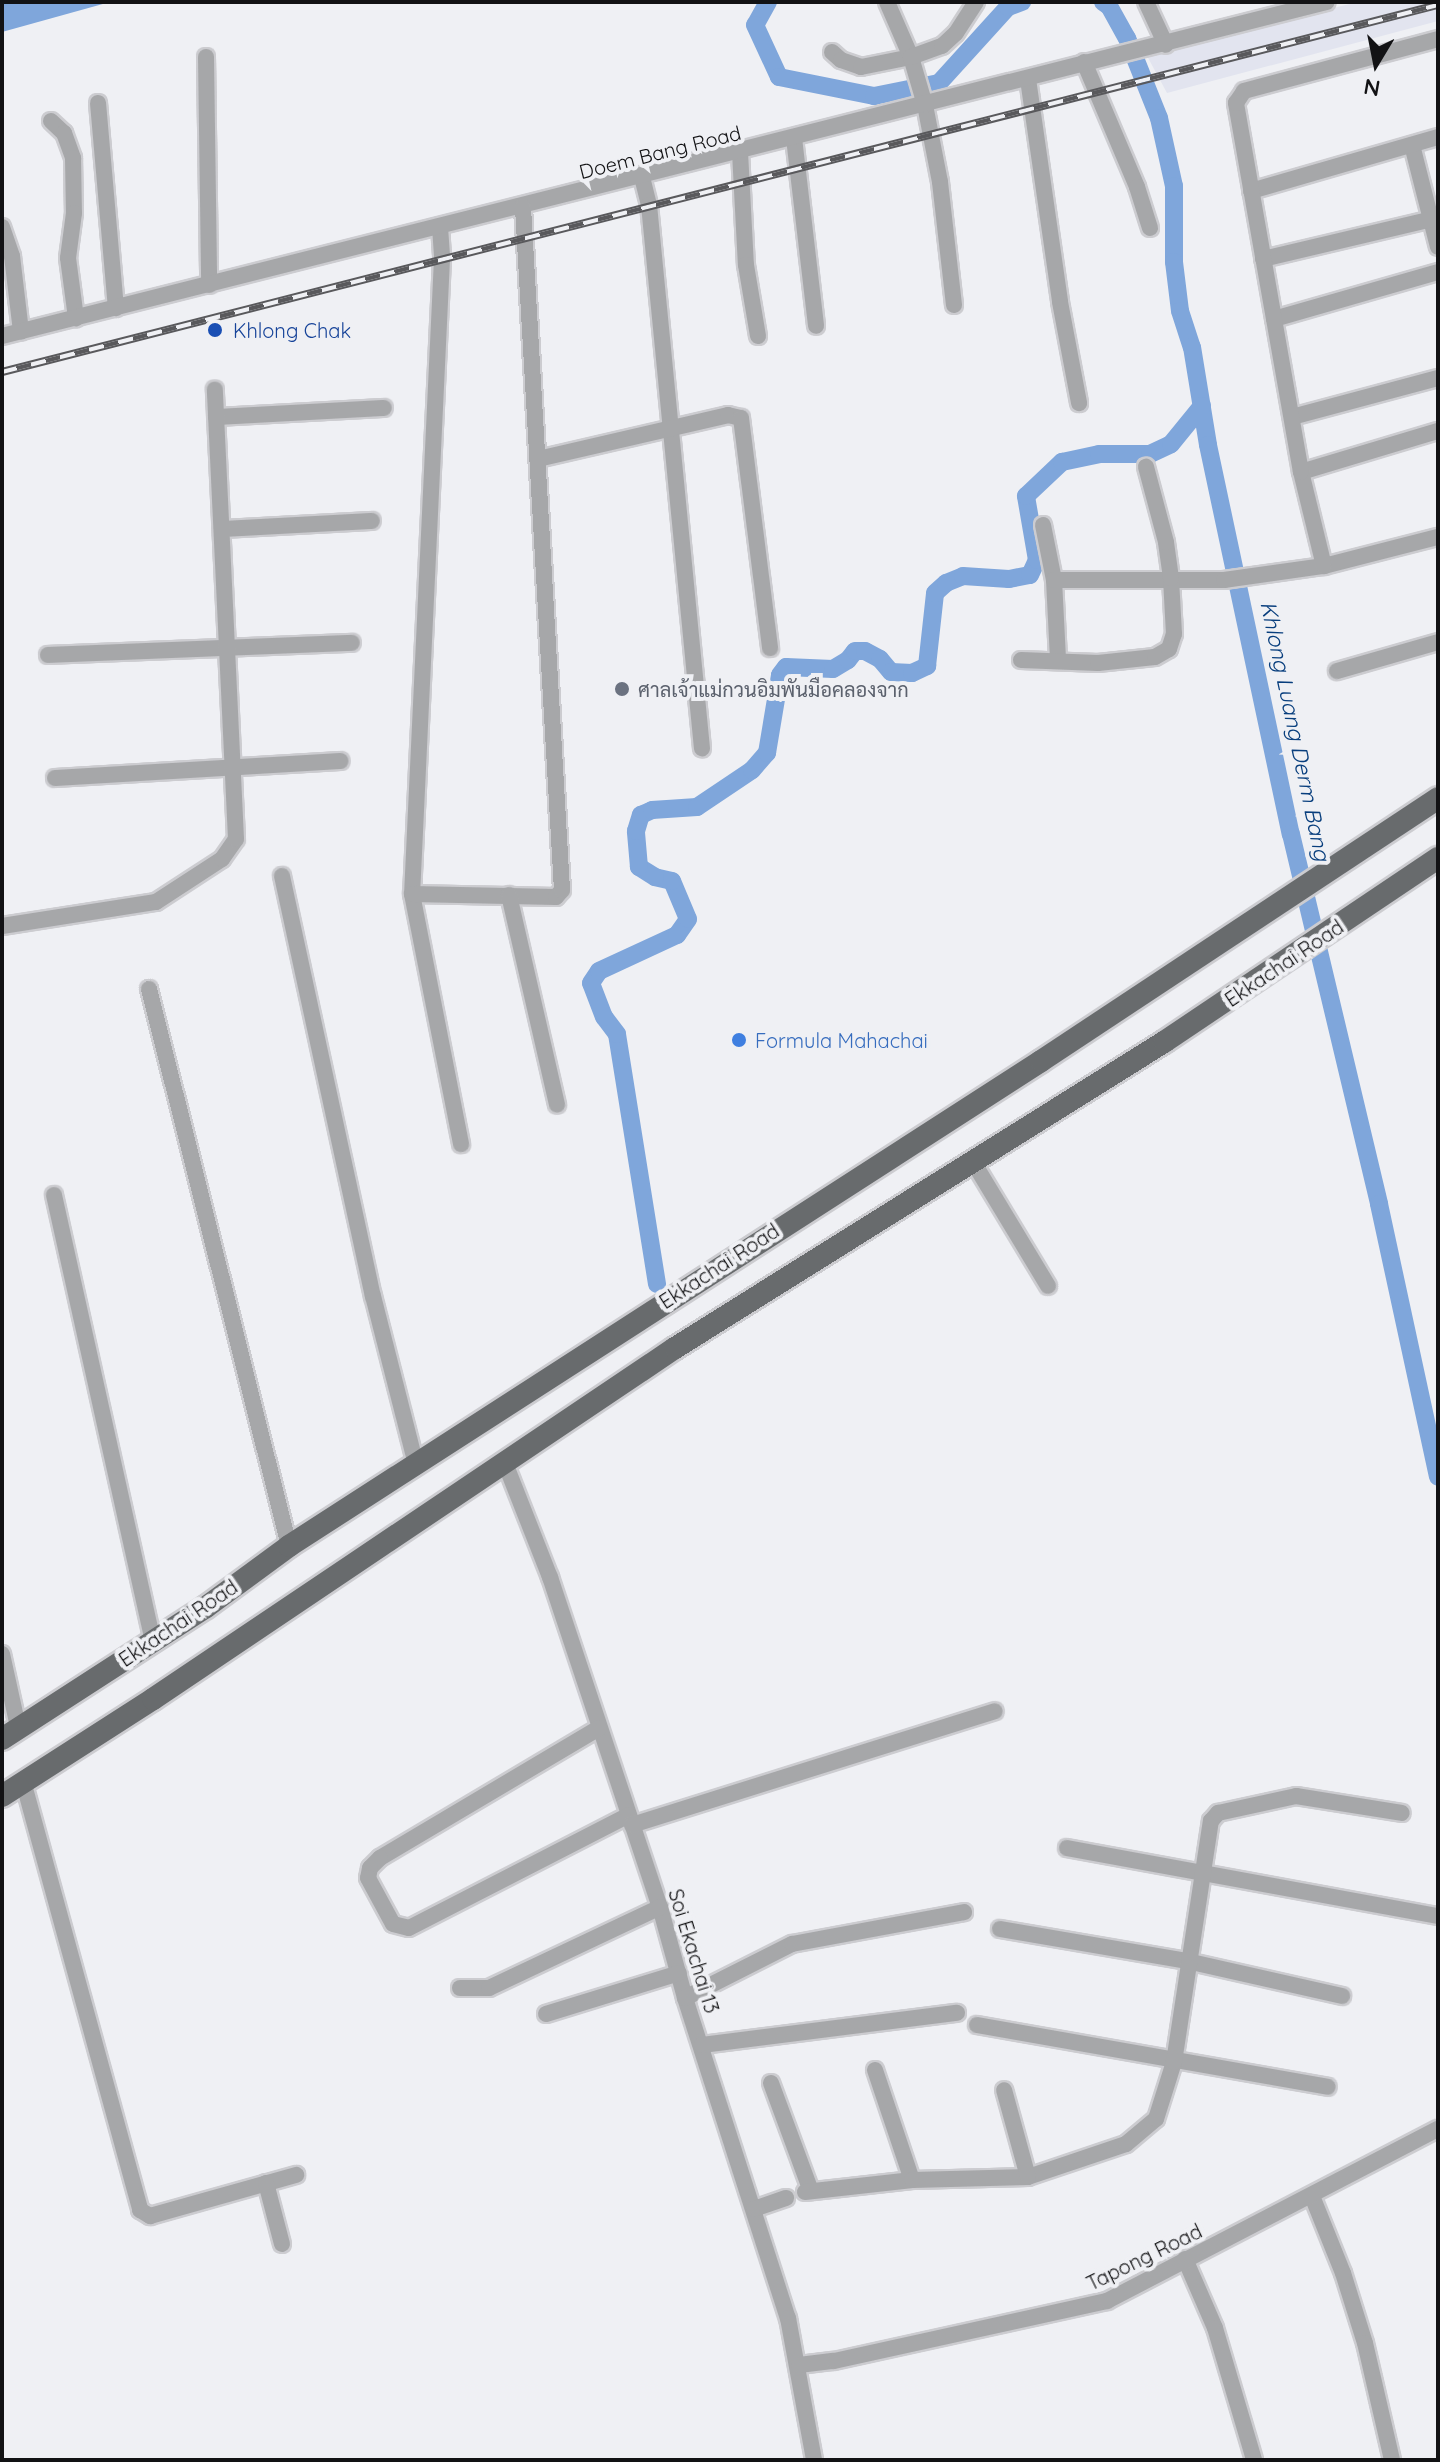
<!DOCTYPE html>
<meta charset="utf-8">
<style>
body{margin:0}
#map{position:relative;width:1440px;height:2462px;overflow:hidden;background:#eff0f4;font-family:Quicksand,Sarabun,sans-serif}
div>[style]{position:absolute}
.built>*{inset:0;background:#e2e4ef}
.water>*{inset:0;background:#7fa6db}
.canal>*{height:18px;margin:-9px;padding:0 9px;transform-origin:9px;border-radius:9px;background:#7fa6db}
.roads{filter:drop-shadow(2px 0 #ccccd0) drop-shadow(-2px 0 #ccccd0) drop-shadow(0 2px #ccccd0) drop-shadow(0 -2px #ccccd0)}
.minor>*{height:16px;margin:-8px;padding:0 8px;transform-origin:8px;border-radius:8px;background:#a6a7a9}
.major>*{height:22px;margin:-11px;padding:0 11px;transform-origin:11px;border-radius:11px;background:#686b6d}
.rail>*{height:8px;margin-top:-4px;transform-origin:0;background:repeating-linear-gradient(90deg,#eff0f4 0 15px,#59595c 0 30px);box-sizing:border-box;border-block:2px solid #59595c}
.dots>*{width:22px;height:22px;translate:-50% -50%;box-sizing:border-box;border:4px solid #eff0f4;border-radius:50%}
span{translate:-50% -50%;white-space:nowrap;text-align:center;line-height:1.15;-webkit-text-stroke:8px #eff0f4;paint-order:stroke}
.street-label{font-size:20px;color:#121214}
.transit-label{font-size:20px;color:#164399}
.left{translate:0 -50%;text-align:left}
.worship-label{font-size:20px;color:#5b616d}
.shop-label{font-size:20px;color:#366cbe}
.water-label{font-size:22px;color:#083e7d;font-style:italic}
.frame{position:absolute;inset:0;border:4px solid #121214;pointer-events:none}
.north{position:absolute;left:1336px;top:24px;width:80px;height:80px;-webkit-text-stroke:6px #eff0f4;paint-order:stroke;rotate:190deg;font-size:22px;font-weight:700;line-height:32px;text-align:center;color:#121214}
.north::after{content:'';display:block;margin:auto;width:28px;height:36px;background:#121214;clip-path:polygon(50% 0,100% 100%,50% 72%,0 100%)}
</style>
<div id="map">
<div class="built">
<div style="clip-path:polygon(1358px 2px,1438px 2px,1438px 21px,1167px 93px,1146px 54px)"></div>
</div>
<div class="water">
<div style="clip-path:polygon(2px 2px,110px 2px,2px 32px)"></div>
</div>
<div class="canal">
<div style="left:768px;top:2px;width:26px;rotate:119deg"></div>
<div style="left:755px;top:25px;width:57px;rotate:65.2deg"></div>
<div style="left:779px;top:77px;width:97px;rotate:11.3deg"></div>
<div style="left:874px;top:96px;width:66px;rotate:-11.3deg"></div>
<div style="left:939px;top:83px;width:103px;rotate:-47.8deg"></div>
<div style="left:1008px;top:7px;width:15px;rotate:-20deg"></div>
<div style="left:1103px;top:2px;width:7px;rotate:34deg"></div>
<div style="left:1109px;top:6px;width:37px;rotate:61deg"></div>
<div style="left:1127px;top:38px;width:86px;rotate:68.2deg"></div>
<div style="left:1159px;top:118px;width:70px;rotate:77.6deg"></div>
<div style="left:1174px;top:186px;width:76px;rotate:90deg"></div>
<div style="left:1174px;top:262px;width:49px;rotate:83deg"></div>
<div style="left:1180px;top:311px;width:38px;rotate:72deg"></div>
<div style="left:1192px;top:347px;width:99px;rotate:80.7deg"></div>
<div style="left:1208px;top:445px;width:398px;rotate:78deg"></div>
<div style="left:1291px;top:834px;width:380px;rotate:76.6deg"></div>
<div style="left:1379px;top:1204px;width:279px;rotate:77.8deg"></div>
<div style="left:657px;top:1284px;width:253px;rotate:-99.1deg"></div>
<div style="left:617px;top:1034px;width:21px;rotate:-127deg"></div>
<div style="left:604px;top:1017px;width:36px;rotate:-111deg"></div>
<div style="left:591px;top:983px;width:14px;rotate:-56deg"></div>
<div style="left:599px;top:971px;width:86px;rotate:-24.8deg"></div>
<div style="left:677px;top:935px;width:19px;rotate:-55deg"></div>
<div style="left:688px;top:919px;width:41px;rotate:-112.8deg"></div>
<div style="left:672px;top:881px;width:17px;rotate:-167deg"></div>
<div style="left:655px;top:877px;width:19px;rotate:-148deg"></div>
<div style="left:639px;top:867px;width:36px;rotate:-95deg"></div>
<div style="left:636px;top:831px;width:17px;rotate:-73deg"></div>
<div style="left:641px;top:815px;width:12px;rotate:-24deg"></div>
<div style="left:652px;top:810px;width:45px;rotate:-3.8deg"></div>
<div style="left:697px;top:807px;width:66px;rotate:-33.9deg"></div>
<div style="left:752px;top:770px;width:23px;rotate:-49deg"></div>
<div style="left:767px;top:753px;width:79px;rotate:-80.5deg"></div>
<div style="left:780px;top:675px;width:10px;rotate:-53deg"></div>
<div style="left:786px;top:667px;width:47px;rotate:2.4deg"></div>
<div style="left:833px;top:669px;width:17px;rotate:-31deg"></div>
<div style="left:848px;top:660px;width:11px;rotate:-52deg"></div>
<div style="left:855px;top:651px;width:10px"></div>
<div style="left:865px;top:651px;width:17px;rotate:28deg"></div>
<div style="left:880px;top:659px;width:17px;rotate:50deg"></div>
<div style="left:891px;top:672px;width:21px;rotate:3deg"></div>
<div style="left:912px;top:673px;width:17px;rotate:-25deg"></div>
<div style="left:927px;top:666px;width:73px;rotate:-83.7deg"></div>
<div style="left:935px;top:593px;width:15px;rotate:-42deg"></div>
<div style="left:946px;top:583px;width:18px;rotate:-22deg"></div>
<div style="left:963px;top:576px;width:46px;rotate:3.7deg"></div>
<div style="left:1009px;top:579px;width:21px;rotate:-11deg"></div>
<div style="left:1030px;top:575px;width:17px;rotate:-65deg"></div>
<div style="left:1037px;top:560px;width:65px;rotate:-99.8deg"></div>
<div style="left:1026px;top:496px;width:50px;rotate:-43.4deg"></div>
<div style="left:1062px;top:462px;width:38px;rotate:-12deg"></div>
<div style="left:1099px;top:454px;width:51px"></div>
<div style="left:1150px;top:454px;width:23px;rotate:-25deg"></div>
<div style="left:1171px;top:444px;width:49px;rotate:-50.8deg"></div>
</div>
<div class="roads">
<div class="minor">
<div style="left:1146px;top:2px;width:47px;rotate:65.1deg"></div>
<div style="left:832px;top:52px;width:12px;rotate:42deg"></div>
<div style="left:841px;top:60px;width:21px;rotate:19deg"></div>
<div style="left:861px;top:67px;width:51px;rotate:-11.3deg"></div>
<div style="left:911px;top:57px;width:60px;rotate:-113.6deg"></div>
<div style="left:206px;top:57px;width:228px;rotate:89.2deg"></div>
<div style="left:1084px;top:62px;width:136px;rotate:67deg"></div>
<div style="left:1137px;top:187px;width:43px;rotate:72.4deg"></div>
<div style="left:1028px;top:79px;width:225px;rotate:81.8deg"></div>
<div style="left:1060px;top:302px;width:103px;rotate:79.3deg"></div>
<div style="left:98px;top:103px;width:206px;rotate:85deg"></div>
<div style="left:51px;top:121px;width:18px;rotate:43deg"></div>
<div style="left:64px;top:133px;width:27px;rotate:70deg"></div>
<div style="left:73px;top:158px;width:55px;rotate:89deg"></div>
<div style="left:74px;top:213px;width:45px;rotate:97.6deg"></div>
<div style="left:68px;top:258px;width:61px;rotate:82.4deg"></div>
<div style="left:794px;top:138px;width:189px;rotate:83.3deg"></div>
<div style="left:1412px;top:145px;width:105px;rotate:75.7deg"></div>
<div style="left:740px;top:152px;width:113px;rotate:87deg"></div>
<div style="left:746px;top:265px;width:72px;rotate:80.4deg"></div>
<div style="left:642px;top:177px;width:29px;rotate:76deg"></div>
<div style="left:649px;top:205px;width:546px;rotate:84.43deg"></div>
<div style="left:1251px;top:191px;width:195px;rotate:-16.1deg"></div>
<div style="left:2px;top:227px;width:31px;rotate:71deg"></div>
<div style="left:12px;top:256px;width:76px;rotate:83.2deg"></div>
<div style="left:440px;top:227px;width:32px;rotate:86deg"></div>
<div style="left:442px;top:259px;width:636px;rotate:92.7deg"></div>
<div style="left:412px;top:894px;width:255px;rotate:78.9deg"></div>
<div style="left:1263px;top:259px;width:174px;rotate:-13.3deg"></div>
<div style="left:954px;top:305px;width:124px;rotate:-96.5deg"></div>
<div style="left:940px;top:182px;width:78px;rotate:-101deg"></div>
<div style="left:925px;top:105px;width:50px;rotate:-106.3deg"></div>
<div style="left:911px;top:57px;width:33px;rotate:-20deg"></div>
<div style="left:942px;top:46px;width:19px;rotate:-43deg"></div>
<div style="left:956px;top:33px;width:37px;rotate:-57deg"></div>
<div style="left:1274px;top:319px;width:171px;rotate:-16deg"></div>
<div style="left:2px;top:336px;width:1366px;rotate:-14.15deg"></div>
<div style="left:216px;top:417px;width:168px;rotate:-3.1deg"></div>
<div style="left:1292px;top:417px;width:151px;rotate:-15deg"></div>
<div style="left:538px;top:459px;width:195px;rotate:-13deg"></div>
<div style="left:728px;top:415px;width:13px;rotate:13deg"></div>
<div style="left:741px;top:418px;width:232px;rotate:82.8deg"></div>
<div style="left:1301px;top:472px;width:143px;rotate:-16.7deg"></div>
<div style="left:1043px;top:525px;width:56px;rotate:78.7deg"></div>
<div style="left:1054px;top:580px;width:80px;rotate:87.1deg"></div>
<div style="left:222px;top:529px;width:150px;rotate:-3.1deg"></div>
<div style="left:1324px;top:566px;width:118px;rotate:-14.3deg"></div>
<div style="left:1054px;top:580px;width:170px"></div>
<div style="left:1224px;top:580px;width:101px;rotate:-8deg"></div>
<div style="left:1324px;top:566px;width:97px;rotate:-103.7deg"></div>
<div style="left:1301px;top:472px;width:375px;rotate:-100deg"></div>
<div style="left:1236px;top:103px;width:14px;rotate:-56deg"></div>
<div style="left:1244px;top:91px;width:201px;rotate:-15deg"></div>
<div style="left:48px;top:655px;width:304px;rotate:-2.3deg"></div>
<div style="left:1021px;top:660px;width:77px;rotate:2.2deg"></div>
<div style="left:1098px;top:663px;width:57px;rotate:-6deg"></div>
<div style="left:1155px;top:657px;width:16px;rotate:-30deg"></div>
<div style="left:1169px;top:649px;width:16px;rotate:-72deg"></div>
<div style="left:1174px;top:634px;width:56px;rotate:-93.1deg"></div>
<div style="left:1171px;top:578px;width:36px;rotate:-98deg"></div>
<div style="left:1166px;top:542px;width:78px;rotate:-104.9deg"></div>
<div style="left:1337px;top:671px;width:105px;rotate:-16deg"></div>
<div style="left:55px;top:778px;width:286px;rotate:-3.4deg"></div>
<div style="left:282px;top:876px;width:430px;rotate:77.8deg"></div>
<div style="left:373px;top:1296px;width:174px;rotate:75.7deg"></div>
<div style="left:412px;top:894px;width:144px;rotate:1.2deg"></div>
<div style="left:556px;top:897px;width:9px;rotate:-49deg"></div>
<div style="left:562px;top:890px;width:684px;rotate:-93.27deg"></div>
<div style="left:509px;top:895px;width:215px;rotate:77.1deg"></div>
<div style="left:2px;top:926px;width:156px;rotate:-8.9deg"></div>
<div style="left:156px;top:902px;width:79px;rotate:-33.1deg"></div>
<div style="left:222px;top:859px;width:24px;rotate:-55deg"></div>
<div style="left:236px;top:839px;width:450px;rotate:-92.7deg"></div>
<div style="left:149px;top:989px;width:574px;rotate:75.89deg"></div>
<div style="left:972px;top:1160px;width:147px;rotate:58.9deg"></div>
<div style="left:54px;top:1195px;width:457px;rotate:77.5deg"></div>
<div style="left:505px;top:1463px;width:123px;rotate:68.5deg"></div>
<div style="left:550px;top:1577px;width:348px;rotate:71.6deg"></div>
<div style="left:660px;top:1907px;width:94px;rotate:74.6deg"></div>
<div style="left:685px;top:1998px;width:336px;rotate:72.2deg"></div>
<div style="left:788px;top:2318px;width:144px;rotate:79.6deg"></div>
<div style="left:2px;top:1654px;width:75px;rotate:77.6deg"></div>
<div style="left:599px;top:1728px;width:255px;rotate:149.3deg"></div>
<div style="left:380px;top:1858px;width:14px;rotate:135deg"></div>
<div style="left:370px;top:1868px;width:10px;rotate:101deg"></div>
<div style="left:368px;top:1878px;width:52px;rotate:61.5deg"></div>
<div style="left:393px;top:1924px;width:16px;rotate:14deg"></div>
<div style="left:409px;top:1928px;width:247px;rotate:-27.2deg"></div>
<div style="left:23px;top:1781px;width:445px;rotate:74.7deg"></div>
<div style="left:140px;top:2210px;width:12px;rotate:31deg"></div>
<div style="left:150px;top:2216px;width:152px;rotate:-15.7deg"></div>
<div style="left:632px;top:1825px;width:380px;rotate:-17.4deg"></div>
<div style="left:1067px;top:1848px;width:377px;rotate:10.4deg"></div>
<div style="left:1000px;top:1929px;width:190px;rotate:9.7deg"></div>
<div style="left:1187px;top:1961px;width:159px;rotate:12.7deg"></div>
<div style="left:460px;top:1988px;width:29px"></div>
<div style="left:489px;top:1988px;width:189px;rotate:-25.3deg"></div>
<div style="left:685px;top:1998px;width:120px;rotate:-26.8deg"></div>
<div style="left:792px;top:1944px;width:175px;rotate:-10.5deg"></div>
<div style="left:546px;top:2014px;width:139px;rotate:-17.1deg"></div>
<div style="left:977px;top:2025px;width:356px;rotate:10deg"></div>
<div style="left:702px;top:2045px;width:257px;rotate:-7.2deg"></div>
<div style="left:875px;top:2070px;width:116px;rotate:71.4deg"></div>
<div style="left:771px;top:2083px;width:115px;rotate:69.7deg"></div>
<div style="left:1028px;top:2177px;width:103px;rotate:-18.6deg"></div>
<div style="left:1126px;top:2144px;width:39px;rotate:-40deg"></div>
<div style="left:1156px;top:2119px;width:60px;rotate:-72.5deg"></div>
<div style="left:1174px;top:2062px;width:244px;rotate:-81.3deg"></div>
<div style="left:1211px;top:1821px;width:11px;rotate:-49deg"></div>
<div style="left:1218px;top:1813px;width:80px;rotate:-12.3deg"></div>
<div style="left:1296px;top:1796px;width:107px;rotate:9.1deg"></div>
<div style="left:266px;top:2183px;width:63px;rotate:75.3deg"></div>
<div style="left:805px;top:2192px;width:108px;rotate:-6.4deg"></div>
<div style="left:912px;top:2180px;width:116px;rotate:-1.5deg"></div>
<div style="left:1028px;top:2177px;width:90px;rotate:-105.4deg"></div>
<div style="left:1312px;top:2196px;width:83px;rotate:68.1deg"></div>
<div style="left:1343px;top:2273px;width:73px;rotate:72.6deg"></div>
<div style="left:1365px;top:2343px;width:120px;rotate:77deg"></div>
<div style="left:754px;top:2209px;width:34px;rotate:-19deg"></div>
<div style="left:1185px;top:2259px;width:75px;rotate:66.5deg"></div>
<div style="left:1215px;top:2328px;width:138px;rotate:73.5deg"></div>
<div style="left:799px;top:2365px;width:35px;rotate:-7deg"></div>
<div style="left:834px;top:2361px;width:280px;rotate:-12.4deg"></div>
<div style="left:1107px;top:2301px;width:373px;rotate:-27.5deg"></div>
</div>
<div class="major">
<div style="left:2px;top:1739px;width:243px;rotate:-32.9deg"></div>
<div style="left:206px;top:1607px;width:103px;rotate:-36.3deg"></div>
<div style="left:289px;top:1546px;width:895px;rotate:-32.82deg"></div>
<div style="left:1041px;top:1061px;width:476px;rotate:-33.5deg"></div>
<div style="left:2px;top:1796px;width:179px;rotate:-32.7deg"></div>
<div style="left:153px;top:1699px;width:629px;rotate:-33.92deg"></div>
<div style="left:675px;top:1348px;width:577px;rotate:-32.04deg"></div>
<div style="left:1164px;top:1042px;width:330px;rotate:-33.9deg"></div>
</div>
</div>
<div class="rail">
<div style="left:2px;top:372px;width:1482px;rotate:-14.34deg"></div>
</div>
<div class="dots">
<div style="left:215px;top:330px;background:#1a4fb4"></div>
<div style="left:622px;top:689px;background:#6b7280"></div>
<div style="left:739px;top:1040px;background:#3f7fe0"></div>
</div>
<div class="street-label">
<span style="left:660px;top:152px;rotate:-14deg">Doem Bang Road</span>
<span style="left:1284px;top:963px;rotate:-34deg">Ekkachai Road</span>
<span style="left:719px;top:1266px;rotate:-33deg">Ekkachai Road</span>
<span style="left:178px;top:1623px;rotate:-34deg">Ekkachai Road</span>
<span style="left:694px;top:1951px;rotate:73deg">Soi Ekachai 13</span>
<span style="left:1144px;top:2257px;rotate:-26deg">Tapong Road</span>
</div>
<div class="transit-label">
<span class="left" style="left:233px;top:330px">Khlong Chak</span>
</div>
<div class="worship-label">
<span class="left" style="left:638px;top:689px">ศาลเจ้าแม่กวนอิมพันมือคลองจาก</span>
</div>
<div class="shop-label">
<span class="left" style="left:755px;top:1040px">Formula Mahachai</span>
</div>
<div class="water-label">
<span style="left:1295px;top:731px;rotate:78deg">Khlong Luang Derm Bang</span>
</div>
<div class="frame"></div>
<div class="north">N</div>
</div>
